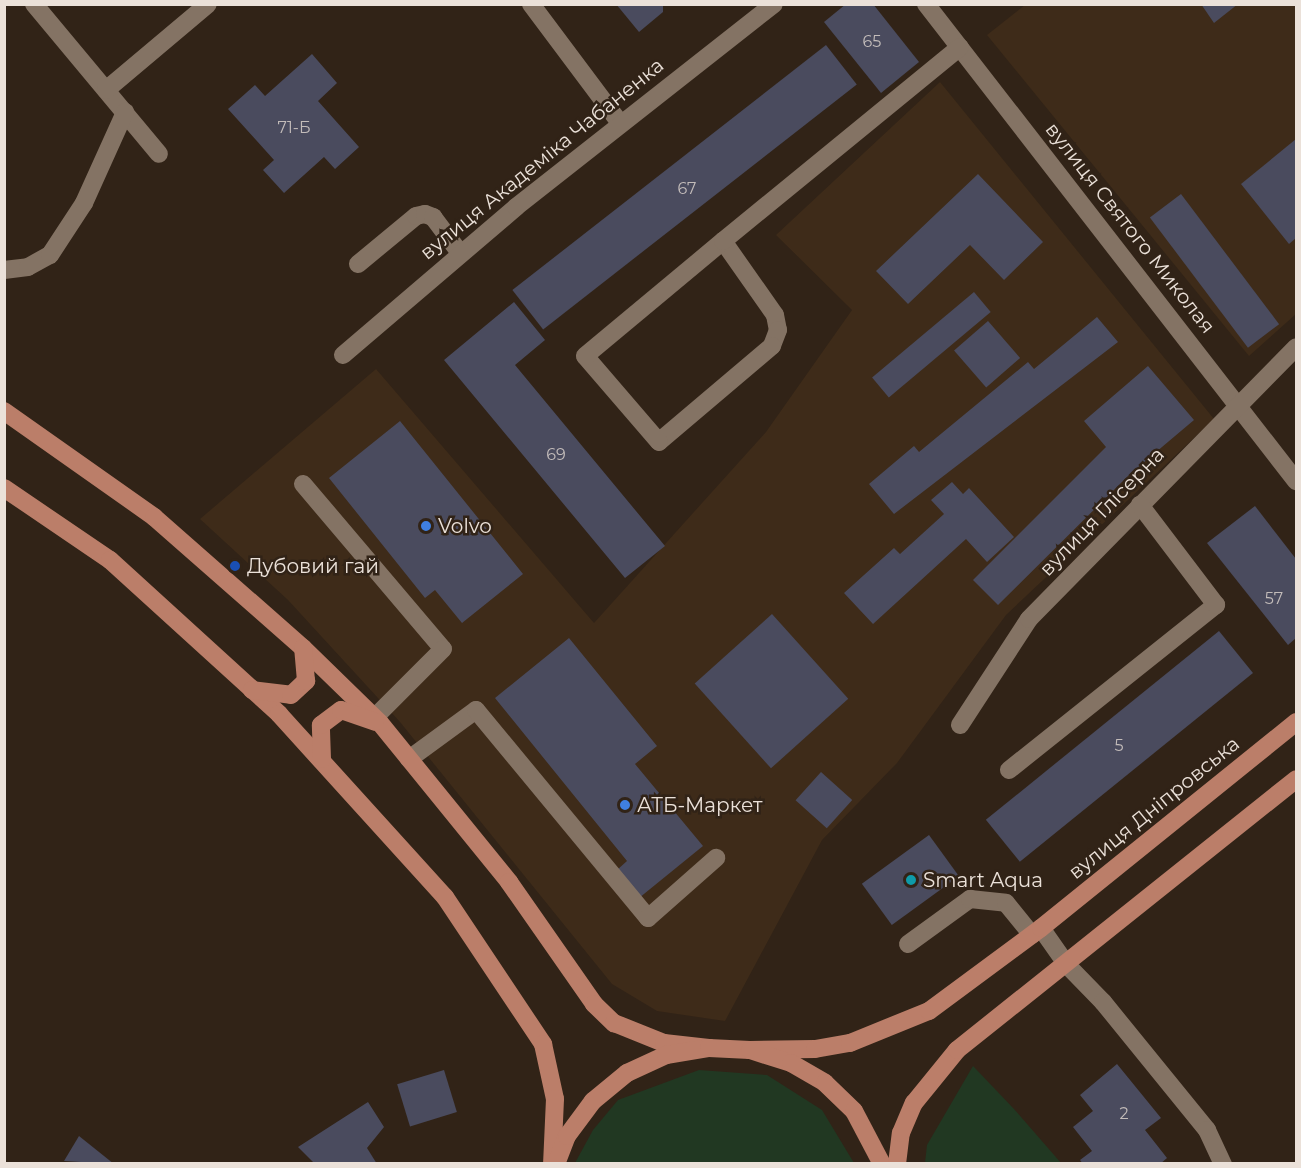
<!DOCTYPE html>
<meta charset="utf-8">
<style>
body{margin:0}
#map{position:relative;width:1301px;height:1168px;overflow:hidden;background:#312317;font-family:Montserrat,sans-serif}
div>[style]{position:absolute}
.built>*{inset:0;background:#3e2b19}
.green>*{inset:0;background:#213822}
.building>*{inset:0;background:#4a4b5e;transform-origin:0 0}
.minor>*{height:18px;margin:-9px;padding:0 9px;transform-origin:9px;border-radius:9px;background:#847364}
.major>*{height:18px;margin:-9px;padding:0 9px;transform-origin:9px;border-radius:9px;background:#bb7e69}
.dots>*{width:16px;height:16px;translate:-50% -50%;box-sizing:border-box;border:3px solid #312317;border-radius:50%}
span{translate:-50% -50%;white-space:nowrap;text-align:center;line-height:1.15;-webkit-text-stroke:5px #312317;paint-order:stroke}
.number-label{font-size:16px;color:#c3bcba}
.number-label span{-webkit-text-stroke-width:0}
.street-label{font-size:20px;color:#ebe1d9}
.poi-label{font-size:20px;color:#ebe1d9}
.left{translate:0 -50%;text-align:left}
.frame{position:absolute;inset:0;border:6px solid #ebe1d9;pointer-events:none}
</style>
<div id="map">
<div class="built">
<div style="clip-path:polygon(1025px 5px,1296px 5px,1296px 314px,1249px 356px,987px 35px)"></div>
<div style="clip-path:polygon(940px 82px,1214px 419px,1006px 615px,897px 763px,822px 840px,725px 1021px,657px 1011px,612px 984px,400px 722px,288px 600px,200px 519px,376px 369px,594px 623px,766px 432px,852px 310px,776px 235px)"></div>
</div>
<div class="green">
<div style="clip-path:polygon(973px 1066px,1014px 1109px,1061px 1163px,925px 1163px,927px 1145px)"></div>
<div style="clip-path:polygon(699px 1070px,767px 1075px,822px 1110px,854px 1163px,575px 1163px,593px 1130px,618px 1100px)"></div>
</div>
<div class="building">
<div style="clip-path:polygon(616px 4px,663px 4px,663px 12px,639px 32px)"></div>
<div style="clip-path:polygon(846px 4px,873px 4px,919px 62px,881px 93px,824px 22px)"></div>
<div style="clip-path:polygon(1201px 4px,1238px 4px,1214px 23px)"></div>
<div style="left:826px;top:45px;width:50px;height:398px;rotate:52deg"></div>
<div style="clip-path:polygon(312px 54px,337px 83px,318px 101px,359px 147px,335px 169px,324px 157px,284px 193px,263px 170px,274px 160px,228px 109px,255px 85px,265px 96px)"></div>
<div style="clip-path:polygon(1296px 139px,1296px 238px,1289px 244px,1241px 184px)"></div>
<div style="clip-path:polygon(978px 174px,1043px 242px,1004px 280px,970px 245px,908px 304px,876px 271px)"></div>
<div style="left:1181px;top:194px;width:163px;height:39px;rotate:53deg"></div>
<div style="left:974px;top:292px;width:26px;height:133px;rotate:50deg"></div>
<div style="clip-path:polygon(514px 302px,545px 340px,515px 365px,665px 546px,625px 578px,444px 360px)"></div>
<div style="clip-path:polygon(1097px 317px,1118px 342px,894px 514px,869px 484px,914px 446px,919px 452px,1028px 362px,1034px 369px)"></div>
<div style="left:988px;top:321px;width:49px;height:45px;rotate:49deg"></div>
<div style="clip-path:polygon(1148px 366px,1194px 420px,1130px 474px,998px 605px,973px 580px,1106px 447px,1084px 421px)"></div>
<div style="clip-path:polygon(400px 421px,523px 574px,462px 623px,435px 590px,425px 598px,329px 478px)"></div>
<div style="clip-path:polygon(952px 482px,963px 494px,969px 488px,1014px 537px,987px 562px,966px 539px,873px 624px,844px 593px,894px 548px,900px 554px,944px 514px,931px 500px)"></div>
<div style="clip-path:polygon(1255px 506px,1296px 559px,1296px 638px,1288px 645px,1207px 543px)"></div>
<div style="left:772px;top:614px;width:114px;height:104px;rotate:48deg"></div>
<div style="left:1219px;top:631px;width:54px;height:300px;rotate:51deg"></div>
<div style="clip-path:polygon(569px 638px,657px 746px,635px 764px,703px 846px,639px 898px,617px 870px,627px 861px,495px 698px)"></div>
<div style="left:821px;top:772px;width:42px;height:38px;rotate:42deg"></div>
<div style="left:929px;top:835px;width:51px;height:83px;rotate:54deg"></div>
<div style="clip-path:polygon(1117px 1064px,1161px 1118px,1145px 1130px,1167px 1158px,1160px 1164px,1083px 1164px,1080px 1160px,1092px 1151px,1073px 1127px,1093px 1111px,1080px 1095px)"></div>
<div style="left:444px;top:1070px;width:44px;height:49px;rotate:73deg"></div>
<div style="clip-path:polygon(368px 1102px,384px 1127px,367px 1148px,377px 1164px,315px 1164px,298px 1147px)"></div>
<div style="clip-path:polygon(79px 1136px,114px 1164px,64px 1161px)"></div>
</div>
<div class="minor">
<div style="left:34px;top:4px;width:195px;rotate:50.2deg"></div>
<div style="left:531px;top:4px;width:149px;rotate:53.2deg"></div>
<div style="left:926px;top:4px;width:604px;rotate:52.2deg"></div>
<div style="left:106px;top:90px;width:133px;rotate:-40.1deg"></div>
<div style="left:723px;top:241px;width:90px;rotate:54.9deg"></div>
<div style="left:775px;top:315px;width:15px;rotate:79deg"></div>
<div style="left:778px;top:330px;width:17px;rotate:111deg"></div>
<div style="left:772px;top:346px;width:148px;rotate:139.7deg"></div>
<div style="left:659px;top:442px;width:113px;rotate:-130.7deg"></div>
<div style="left:585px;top:356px;width:180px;rotate:-39.8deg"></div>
<div style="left:723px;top:241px;width:306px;rotate:-39.3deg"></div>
<div style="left:358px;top:264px;width:75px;rotate:-39.6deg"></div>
<div style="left:416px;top:216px;width:9px;rotate:-13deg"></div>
<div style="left:425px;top:214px;width:9px;rotate:21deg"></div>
<div style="left:433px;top:217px;width:45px;rotate:53.1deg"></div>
<div style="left:4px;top:270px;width:24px;rotate:-7deg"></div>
<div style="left:28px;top:267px;width:25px;rotate:-29deg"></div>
<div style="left:50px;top:255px;width:62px;rotate:-56.8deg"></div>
<div style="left:84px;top:203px;width:100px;rotate:-65.7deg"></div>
<div style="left:343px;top:355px;width:228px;rotate:-40.5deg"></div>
<div style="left:516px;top:207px;width:328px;rotate:-38.2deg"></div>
<div style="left:303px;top:484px;width:216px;rotate:49.7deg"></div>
<div style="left:443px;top:649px;width:98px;rotate:135deg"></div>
<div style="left:960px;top:725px;width:126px;rotate:-56.9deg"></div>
<div style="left:1029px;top:619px;width:381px;rotate:-45.5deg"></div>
<div style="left:409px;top:759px;width:83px;rotate:-36.2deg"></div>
<div style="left:476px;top:710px;width:270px;rotate:50.4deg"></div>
<div style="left:648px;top:918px;width:91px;rotate:-41.4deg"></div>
<div style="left:1009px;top:770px;width:265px;rotate:-38.6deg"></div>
<div style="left:1216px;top:605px;width:126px;rotate:-127.2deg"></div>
<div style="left:1041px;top:928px;width:45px;rotate:54.9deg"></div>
<div style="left:1067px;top:965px;width:52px;rotate:45.8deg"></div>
<div style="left:1103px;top:1002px;width:165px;rotate:50.9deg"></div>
<div style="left:1207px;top:1130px;width:38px;rotate:65deg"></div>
<div style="left:908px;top:944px;width:77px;rotate:-36deg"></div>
<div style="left:970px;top:899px;width:36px;rotate:6deg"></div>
<div style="left:1006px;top:903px;width:41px;rotate:50.9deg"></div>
</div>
<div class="major">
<div style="left:4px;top:411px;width:184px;rotate:35.2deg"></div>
<div style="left:154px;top:517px;width:198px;rotate:41.3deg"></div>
<div style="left:303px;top:648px;width:107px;rotate:44.2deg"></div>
<div style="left:380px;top:723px;width:205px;rotate:50.9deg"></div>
<div style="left:509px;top:882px;width:149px;rotate:55.1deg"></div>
<div style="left:594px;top:1004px;width:28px;rotate:44deg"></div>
<div style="left:614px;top:1023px;width:54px;rotate:21.8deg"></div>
<div style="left:664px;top:1043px;width:45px;rotate:6.3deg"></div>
<div style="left:4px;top:488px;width:128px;rotate:34.2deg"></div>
<div style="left:110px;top:560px;width:229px;rotate:42.3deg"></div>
<div style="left:279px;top:714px;width:247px;rotate:47.8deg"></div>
<div style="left:445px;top:897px;width:177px;rotate:56.3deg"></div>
<div style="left:543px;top:1044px;width:56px;rotate:77.7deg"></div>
<div style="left:555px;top:1099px;width:65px;rotate:92.6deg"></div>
<div style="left:252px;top:690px;width:39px;rotate:7deg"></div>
<div style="left:291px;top:695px;width:21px;rotate:-43deg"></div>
<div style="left:306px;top:681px;width:33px;rotate:-95deg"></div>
<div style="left:322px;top:759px;width:34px;rotate:-92deg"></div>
<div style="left:321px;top:725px;width:25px;rotate:-37deg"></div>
<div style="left:341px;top:710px;width:36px;rotate:19deg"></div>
<div style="left:750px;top:1050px;width:65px;rotate:-0.9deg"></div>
<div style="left:815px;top:1049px;width:36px;rotate:-10deg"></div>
<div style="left:850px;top:1043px;width:85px;rotate:-22.1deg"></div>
<div style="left:929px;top:1011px;width:139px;rotate:-36.5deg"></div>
<div style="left:1041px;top:928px;width:328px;rotate:-38.9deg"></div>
<div style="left:558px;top:1159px;width:25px;rotate:-69deg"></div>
<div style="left:567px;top:1136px;width:44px;rotate:-53.4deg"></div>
<div style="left:593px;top:1101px;width:44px;rotate:-39.5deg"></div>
<div style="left:627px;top:1073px;width:43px;rotate:-24.8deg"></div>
<div style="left:666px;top:1055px;width:44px;rotate:-9.2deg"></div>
<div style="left:709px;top:1048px;width:41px;rotate:2.8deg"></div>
<div style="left:750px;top:1050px;width:43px;rotate:17.6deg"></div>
<div style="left:791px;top:1063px;width:39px;rotate:30deg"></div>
<div style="left:825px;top:1083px;width:40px;rotate:44deg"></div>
<div style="left:854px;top:1111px;width:60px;rotate:62.2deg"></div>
<div style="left:897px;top:1164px;width:31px;rotate:-83deg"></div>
<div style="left:901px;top:1133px;width:33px;rotate:-67deg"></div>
<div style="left:914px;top:1103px;width:68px;rotate:-50.9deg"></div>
<div style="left:957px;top:1050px;width:434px;rotate:-38.6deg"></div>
</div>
<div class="dots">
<div style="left:426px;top:526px;background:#3f7fe0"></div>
<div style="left:235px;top:566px;background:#1a4fb4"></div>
<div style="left:625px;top:805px;background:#3f7fe0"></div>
<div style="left:911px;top:880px;background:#0f9aa8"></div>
</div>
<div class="number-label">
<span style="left:872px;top:42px">65</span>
<span style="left:294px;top:128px">71-Б</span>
<span style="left:687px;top:189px">67</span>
<span style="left:556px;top:455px">69</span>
<span style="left:1274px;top:599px">57</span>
<span style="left:1119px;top:746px">5</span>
<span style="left:1124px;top:1114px">2</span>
</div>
<div class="street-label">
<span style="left:542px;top:159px;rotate:-39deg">вулиця Академіка Чабаненка</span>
<span style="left:1130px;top:228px;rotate:52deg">вулиця Святого Миколая</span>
<span style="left:1102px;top:512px;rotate:-46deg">вулиця Глісерна</span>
<span style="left:1154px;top:808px;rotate:-39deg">вулиця Дніпровська</span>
</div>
<div class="poi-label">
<span class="left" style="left:438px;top:526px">Volvo</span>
<span class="left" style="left:247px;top:566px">Дубовий гай</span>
<span class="left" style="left:637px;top:805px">АТБ-Маркет</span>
<span class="left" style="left:923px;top:880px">Smart Aqua</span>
</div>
<div class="frame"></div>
</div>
